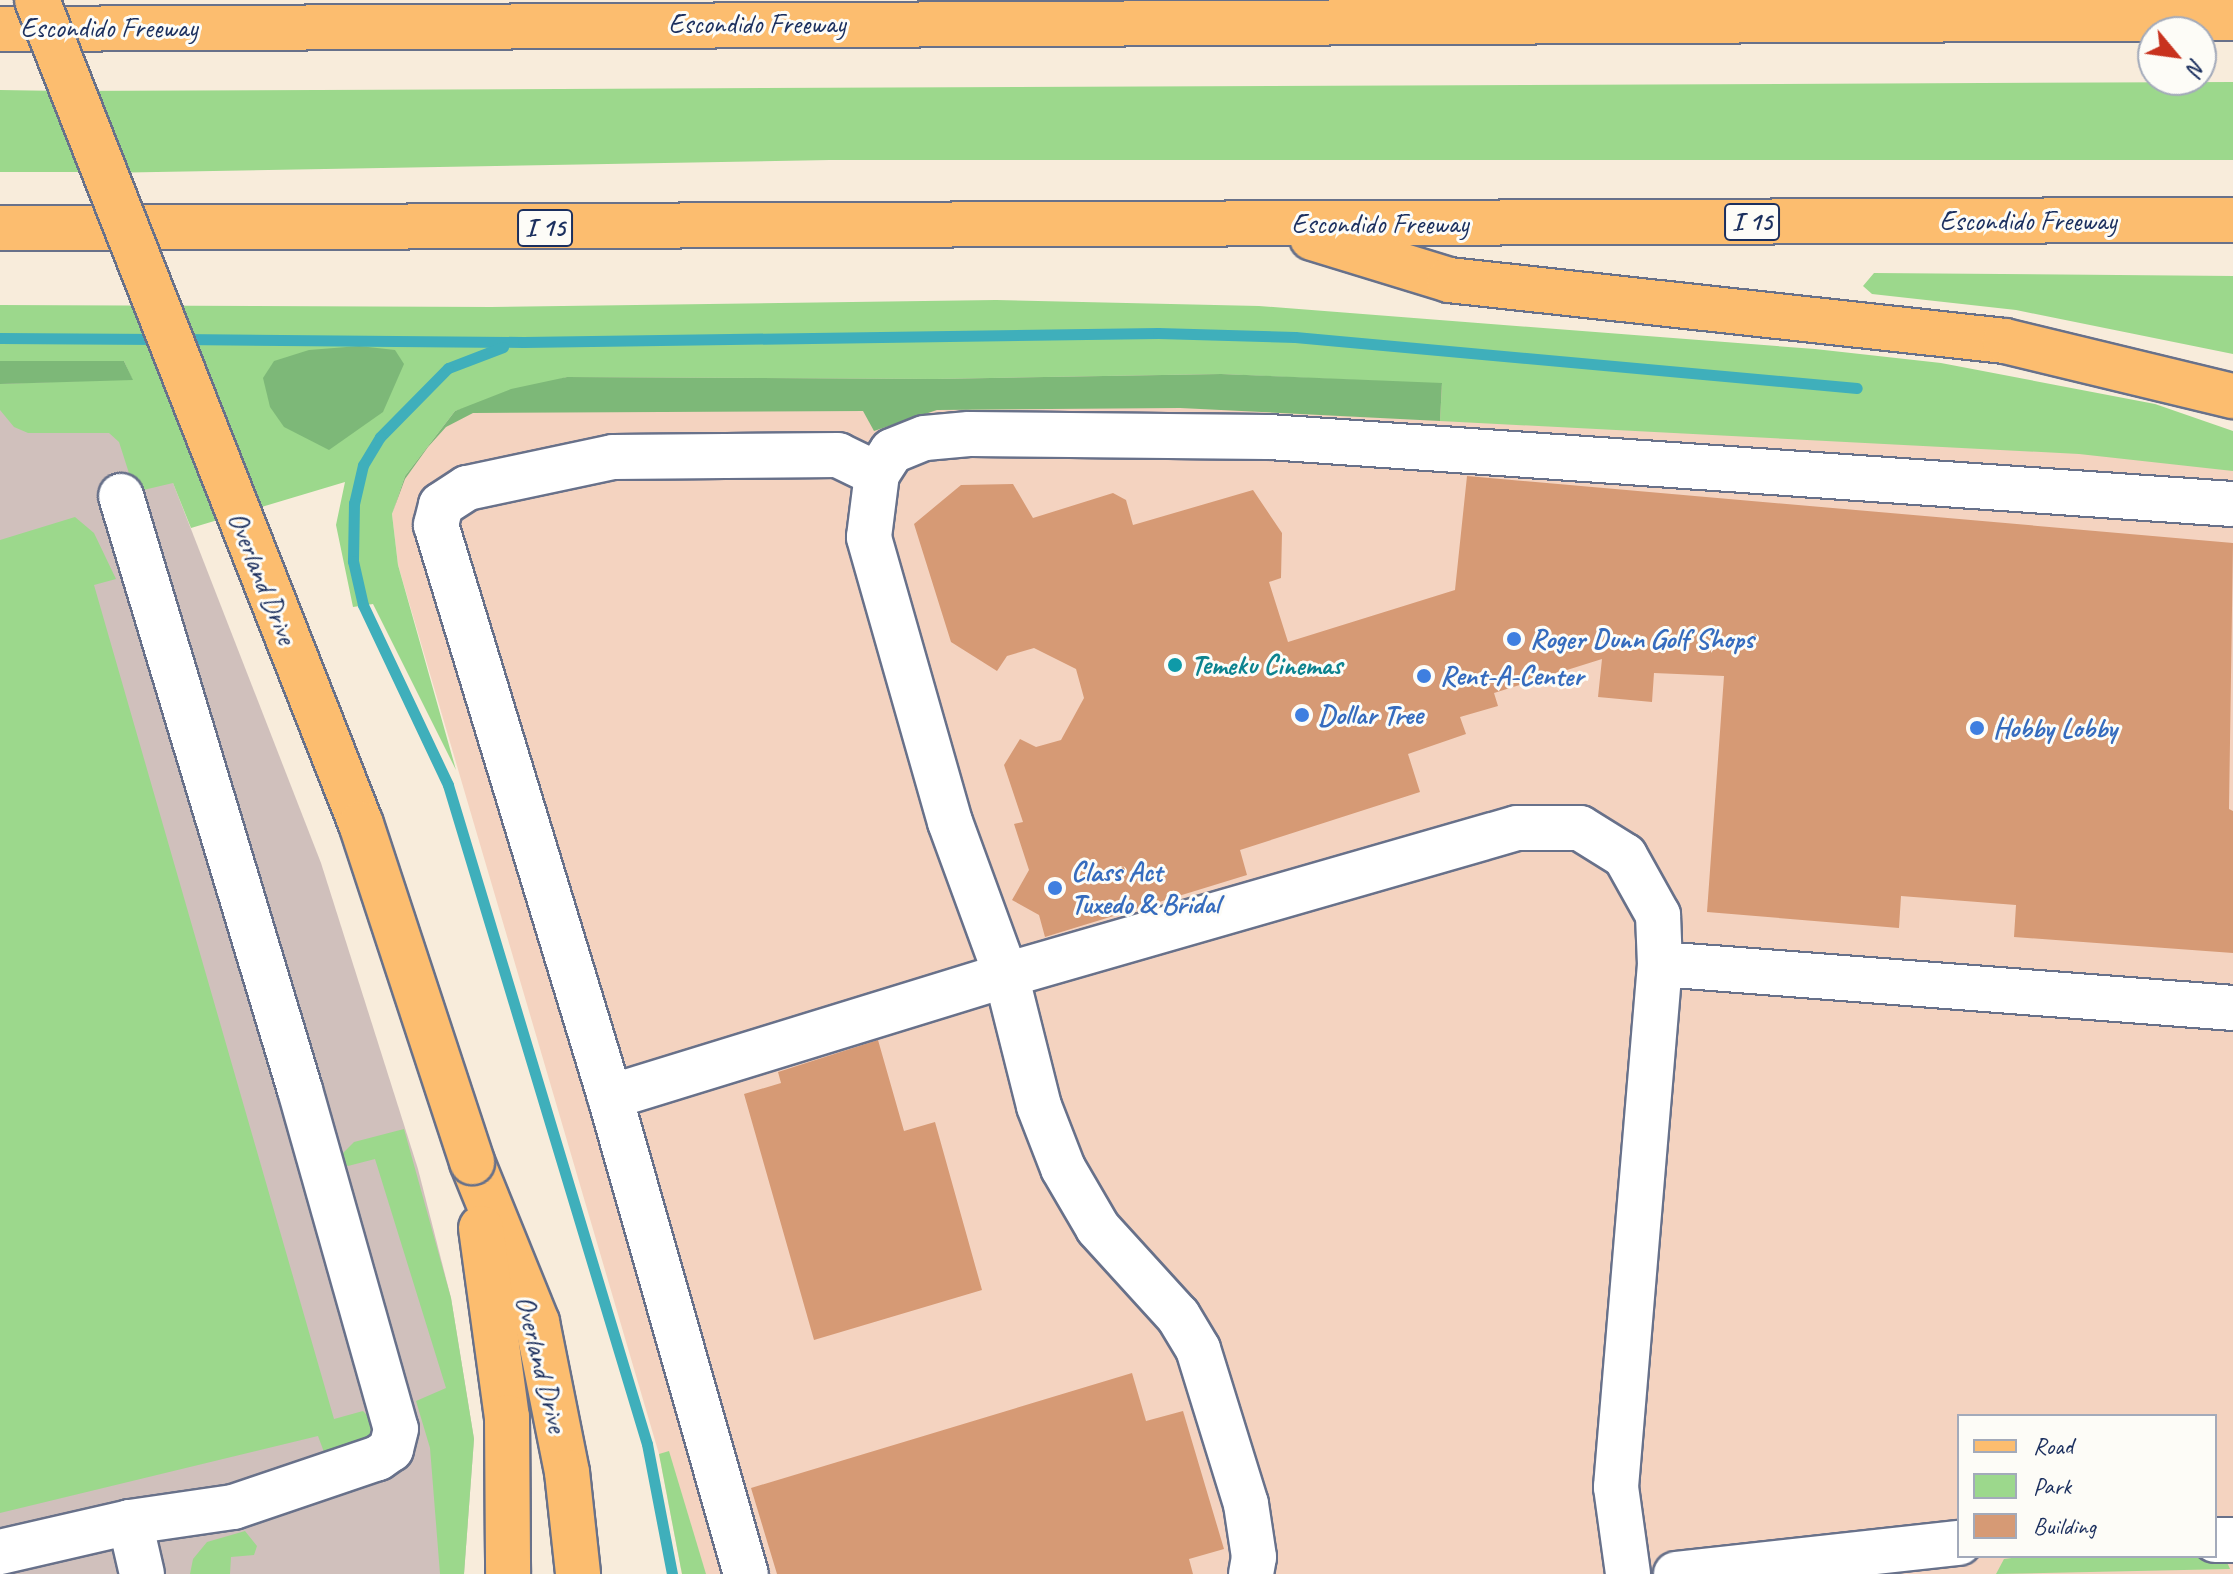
<!DOCTYPE html>
<style>
body{margin:0}
#map{position:relative;width:2233px;height:1574px;overflow:hidden;background:#f8ecdb;font-family:Caveat,sans-serif}
div>[style]{position:absolute}
.built>*{inset:0;background:#f4d3c0}
.industrial>*{inset:0;background:#d0c0bc}
.green>*{inset:0;background:#9cd88c}
.forest>*{inset:0;background:#7db878}
.stream>*{height:11px;margin:-5.5px;padding:0 5.5px;transform-origin:5.5px;border-radius:5.5px;background:#3fafbb}
.building>*{inset:0;background:#d69a75}
.roads{filter:drop-shadow(2px 0 #68718a) drop-shadow(-2px 0 #68718a) drop-shadow(0 2px #68718a) drop-shadow(0 -2px #68718a)}
.minor>*{height:44px;margin:-22px;padding:0 22px;transform-origin:22px;border-radius:22px;background:#fff}
.major>*{height:44px;margin:-22px;padding:0 22px;transform-origin:22px;border-radius:22px;background:#fcbd6f}
.highway>*{height:44px;margin:-22px;padding:0 22px;transform-origin:22px;border-radius:22px;background:#fcbd6f}
.bridges{filter:drop-shadow(2px 0 #68718a) drop-shadow(-2px 0 #68718a) drop-shadow(0 2px #68718a) drop-shadow(0 -2px #68718a)}
.major-bridge>*{height:44px;margin:-22px;padding:0 22px;transform-origin:22px;border-radius:22px;background:#fcbd6f}
.dots>*{width:22px;height:22px;translate:-50% -50%;box-sizing:border-box;border:4px solid #fdfcf7;border-radius:50%}
span{translate:-50% -50%;white-space:nowrap;text-align:center;line-height:1.15;-webkit-text-stroke:6px #fdfcf7;paint-order:stroke}
.shield-label span{padding:2px 6px;background:#fdfcf7;border:2px solid;border-radius:6px;-webkit-text-stroke-width:0}
.shield-label{font-size:26px;color:#1b2f5e;font-weight:700}
.street-label{font-size:28px;color:#1b2f5e}
.shop-label{font-size:28px;color:#366cbe;font-weight:700}
.left{translate:0 -50%;text-align:left}
.culture-label{font-size:28px;color:#0d838f;font-weight:700}
.legend{position:absolute;left:1957px;top:1414px;width:260px;height:144px;box-sizing:border-box;background:#fdfcf7;border:2px solid #a3aaba;margin:0;padding:10px 14px;list-style:none;font-size:24px;color:#1b2f5e}
.legend li{display:flex;align-items:center;gap:16px;height:40px}
.legend b{width:40px;border:2px solid #a3aaba}
.north{position:absolute;left:2137px;top:16px;width:80px;height:80px;box-sizing:border-box;background:#fdfcf7;border:2px solid #a3aaba;border-radius:50%;rotate:119deg;font-size:22px;font-weight:700;line-height:32px;text-align:center;color:#1b2f5e}
.north::after{content:'';display:block;margin:auto;width:28px;height:36px;background:#c8321e;clip-path:polygon(50% 0,100% 100%,50% 72%,0 100%)}
</style>
<div id="map">
<div class="built">
<div style="clip-path:polygon(evenodd,1221px 374px,2233px 435px,2233px 1574px,682px 1574px,659px 1454px,398px 565px,392px 514px,405px 476px,455px 411px,567px 377px,935px 379px,1221px 374px,1959px 1416px,2215px 1416px,2215px 1556px,1959px 1556px,1959px 1416px)"></div>
</div>
<div class="industrial">
<div style="clip-path:polygon(0 361px,133px 380px,321px 863px,418px 1169px,451px 1298px,474px 1439px,464px 1574px,0 1574px)"></div>
</div>
<div class="green">
<div style="clip-path:polygon(2233px 82px,2233px 160px,830px 160px,100px 173px,66px 91px)"></div>
<div style="clip-path:polygon(0 90px,64px 91px,92px 172px,0 172px)"></div>
<div style="clip-path:polygon(1874px 273px,2233px 276px,2233px 354px,2016px 310px,1872px 294px,1863px 286px)"></div>
<div style="clip-path:polygon(996px 300px,1259px 306px,1815px 349px,1941px 363px,2155px 404px,2233px 431px,2233px 471px,2079px 454px,1440px 421px,1442px 384px,1221px 374px,935px 379px,567px 377px,455px 411px,405px 476px,392px 514px,398px 565px,456px 770px,373px 604px,353px 607px,336px 525px,345px 482px,191px 528px,173px 483px,135px 492px,119px 442px,109px 433px,28px 433px,14px 427px,0 410px,0 384px,132px 379px,124px 361px,0 361px,0 305px,491px 307px)"></div>
<div style="clip-path:polygon(75px 517px,94px 533px,116px 579px,94px 585px,334px 1419px,363px 1411px,372px 1420px,370px 1435px,360px 1447px,327px 1460px,318px 1436px,0 1513px,0 540px)"></div>
<div style="clip-path:polygon(404px 1129px,451px 1298px,474px 1439px,464px 1574px,440px 1574px,430px 1448px,416px 1401px,446px 1388px,375px 1159px,348px 1166px,342px 1162px,342px 1154px,354px 1142px)"></div>
<div style="clip-path:polygon(669px 1451px,706px 1574px,682px 1574px,659px 1454px)"></div>
<div style="clip-path:polygon(245px 1531px,257px 1546px,254px 1555px,231px 1557px,230px 1574px,190px 1574px,193px 1559px,207px 1542px)"></div>
<div style="clip-path:polygon(2214px 1556px,2226px 1560px,2230px 1569px,1996px 1574px,2004px 1559px,2019px 1557px)"></div>
</div>
<div class="forest">
<div style="clip-path:polygon(359px 346px,395px 350px,404px 364px,383px 412px,329px 450px,284px 427px,270px 407px,263px 378px,274px 361px,309px 350px)"></div>
<div style="clip-path:polygon(0 361px,124px 361px,133px 380px,0 384px)"></div>
<div style="clip-path:polygon(1221px 374px,1442px 383px,1440px 421px,1180px 408px,937px 410px,874px 431px,863px 411px,473px 413px,446px 427px,428px 447px,405px 479px,392px 514px,405px 476px,455px 411px,511px 389px,567px 377px,935px 379px)"></div>
</div>
<div class="stream">
<div style="left:0;top:338px;width:159px;rotate:0.4deg"></div>
<div style="left:180px;top:339px;width:343px;rotate:0.5deg"></div>
<div style="left:523px;top:342px;width:635px;rotate:-0.81deg"></div>
<div style="left:1158px;top:333px;width:137px;rotate:1.7deg"></div>
<div style="left:1295px;top:337px;width:564px;rotate:5.19deg"></div>
<div style="left:503px;top:347px;width:59px;rotate:159.1deg"></div>
<div style="left:448px;top:368px;width:97px;rotate:134.6deg"></div>
<div style="left:380px;top:437px;width:33px;rotate:121deg"></div>
<div style="left:363px;top:465px;width:39px;rotate:103deg"></div>
<div style="left:354px;top:503px;width:58px;rotate:91deg"></div>
<div style="left:353px;top:561px;width:45px;rotate:77.2deg"></div>
<div style="left:363px;top:605px;width:199px;rotate:64.7deg"></div>
<div style="left:448px;top:785px;width:688px;rotate:73.2deg"></div>
<div style="left:647px;top:1444px;width:132px;rotate:79.1deg"></div>
</div>
<div class="building">
<div style="clip-path:polygon(1467px 476px,2233px 543px,2229px 809px,2233px 811px,2233px 953px,2014px 937px,2016px 905px,1901px 896px,1899px 928px,1707px 912px,1724px 676px,1654px 673px,1652px 702px,1598px 697px,1602px 659px,1494px 693px,1498px 706px,1460px 717px,1466px 734px,1408px 754px,1420px 792px,1240px 850px,1247px 875px,1045px 937px,1039px 915px,1012px 900px,1029px 870px,1014px 824px,1023px 822px,1004px 765px,1020px 739px,1036px 747px,1061px 740px,1084px 698px,1076px 669px,1034px 648px,1007px 656px,997px 671px,951px 642px,914px 524px,961px 485px,1013px 484px,1033px 518px,1113px 493px,1126px 500px,1133px 525px,1253px 490px,1282px 533px,1281px 578px,1269px 582px,1288px 642px,1455px 590px)"></div>
<div style="clip-path:polygon(878px 1040px,904px 1131px,935px 1122px,982px 1290px,814px 1340px,744px 1094px,781px 1083px,778px 1072px)"></div>
<div style="clip-path:polygon(1132px 1373px,1146px 1421px,1183px 1411px,1224px 1549px,1189px 1559px,1193px 1574px,777px 1574px,751px 1488px)"></div>
</div>
<div class="roads">
<div class="minor">
<div style="left:877px;top:474px;width:43px;rotate:-154deg"></div>
<div style="left:838px;top:455px;width:225px;rotate:179.5deg"></div>
<div style="left:613px;top:457px;width:149px;rotate:168deg"></div>
<div style="left:467px;top:488px;width:31px;rotate:147deg"></div>
<div style="left:441px;top:505px;width:21px;rotate:104deg"></div>
<div style="left:436px;top:525px;width:598px;rotate:73.08deg"></div>
<div style="left:610px;top:1097px;width:414px;rotate:-17.1deg"></div>
<div style="left:1006px;top:975px;width:532px;rotate:-16.05deg"></div>
<div style="left:1517px;top:828px;width:63px"></div>
<div style="left:1580px;top:828px;width:53px;rotate:31.9deg"></div>
<div style="left:1625px;top:856px;width:68px;rotate:60.8deg"></div>
<div style="left:1658px;top:915px;width:49px;rotate:87.7deg"></div>
<div style="left:1660px;top:964px;width:525px;rotate:94.81deg"></div>
<div style="left:1616px;top:1487px;width:88px;rotate:82.1deg"></div>
<div style="left:121px;top:496px;width:620px;rotate:73.23deg"></div>
<div style="left:300px;top:1090px;width:352px;rotate:74.2deg"></div>
<div style="left:396px;top:1429px;width:21px;rotate:104deg"></div>
<div style="left:391px;top:1449px;width:16px;rotate:145deg"></div>
<div style="left:378px;top:1458px;width:153px;rotate:161.3deg"></div>
<div style="left:233px;top:1507px;width:104px;rotate:171.7deg"></div>
<div style="left:1660px;top:964px;width:575px;rotate:4.39deg"></div>
<div style="left:610px;top:1097px;width:496px;rotate:74.1deg"></div>
<div style="left:2215px;top:1540px;width:18px"></div>
<div style="left:0;top:1552px;width:133px;rotate:-13deg"></div>
<div style="left:130px;top:1522px;width:53px;rotate:77deg"></div>
<div style="left:1251px;top:1574px;width:17px;rotate:-80deg"></div>
<div style="left:1254px;top:1557px;width:54px;rotate:-98.6deg"></div>
<div style="left:1246px;top:1504px;width:162px;rotate:-107.2deg"></div>
<div style="left:1198px;top:1349px;width:39px;rotate:-121deg"></div>
<div style="left:1178px;top:1316px;width:119px;rotate:-132.3deg"></div>
<div style="left:1098px;top:1228px;width:69px;rotate:-120.3deg"></div>
<div style="left:1063px;top:1168px;width:66px;rotate:-111.2deg"></div>
<div style="left:1039px;top:1106px;width:135px;rotate:-104.1deg"></div>
<div style="left:1006px;top:975px;width:163px;rotate:-110.1deg"></div>
<div style="left:950px;top:822px;width:296px;rotate:-105.9deg"></div>
<div style="left:869px;top:537px;width:64px;rotate:-82.8deg"></div>
<div style="left:877px;top:474px;width:27px;rotate:-57deg"></div>
<div style="left:892px;top:451px;width:35px;rotate:-22deg"></div>
<div style="left:925px;top:438px;width:44px;rotate:-5.2deg"></div>
<div style="left:969px;top:434px;width:300px;rotate:0.6deg"></div>
<div style="left:1269px;top:437px;width:966px;rotate:3.98deg"></div>
<div style="left:1676px;top:1574px;width:285px;rotate:-6.3deg"></div>
</div>
<div class="major">
<div style="left:472px;top:1162px;width:173px;rotate:67.9deg"></div>
<div style="left:537px;top:1322px;width:153px;rotate:78.7deg"></div>
<div style="left:567px;top:1472px;width:103px;rotate:83.8deg"></div>
<div style="left:481px;top:1228px;width:191px;rotate:82.2deg"></div>
<div style="left:507px;top:1417px;width:157px;rotate:89.6deg"></div>
</div>
<div class="highway">
<div style="left:0;top:29px;width:2233px;rotate:-0.28deg"></div>
<div style="left:0;top:228px;width:2233px;rotate:-0.21deg"></div>
<div style="left:1312px;top:238px;width:143px;rotate:17deg"></div>
<div style="left:1449px;top:280px;width:559px;rotate:6.26deg"></div>
<div style="left:2005px;top:341px;width:235px;rotate:13.6deg"></div>
</div>
</div>
<div class="bridges">
<div class="major-bridge">
<div style="left:37px;top:0;width:885px;rotate:68.54deg"></div>
<div style="left:361px;top:824px;width:356px;rotate:71.8deg"></div>
</div>
</div>
<div class="dots">
<div style="left:1514px;top:639px;background:#3f7fe0"></div>
<div style="left:1175px;top:665px;background:#0f9aa8"></div>
<div style="left:1424px;top:676px;background:#3f7fe0"></div>
<div style="left:1302px;top:715px;background:#3f7fe0"></div>
<div style="left:1977px;top:728px;background:#3f7fe0"></div>
<div style="left:1055px;top:888px;background:#3f7fe0"></div>
</div>
<div class="shield-label">
<span style="left:1752px;top:222px">I 15</span>
<span style="left:545px;top:228px">I 15</span>
</div>
<div class="street-label">
<span style="left:757px;top:24px">Escondido Freeway</span>
<span style="left:109px;top:28px">Escondido Freeway</span>
<span style="left:2028px;top:221px">Escondido Freeway</span>
<span style="left:1380px;top:224px">Escondido Freeway</span>
<span style="left:262px;top:578px;rotate:68deg">Overland Drive</span>
<span style="left:541px;top:1364px;rotate:76deg">Overland Drive</span>
</div>
<div class="shop-label">
<span class="left" style="left:1530px;top:639px">Roger Dunn Golf Shops</span>
<span class="left" style="left:1440px;top:676px">Rent-A-Center</span>
<span class="left" style="left:1318px;top:715px">Dollar Tree</span>
<span class="left" style="left:1993px;top:728px">Hobby Lobby</span>
<span class="left" style="left:1071px;top:888px">Class Act<br>Tuxedo &amp; Bridal</span>
</div>
<div class="culture-label">
<span class="left" style="left:1191px;top:665px">Temeku Cinemas</span>
</div>
<ul class="legend">
<li><b style="height:10px;background:#fcbd6f"></b>Road</li>
<li><b style="height:22px;background:#9cd88c"></b>Park</li>
<li><b style="height:22px;background:#d69a75"></b>Building</li>
</ul>
<div class="north">N</div>
</div>
